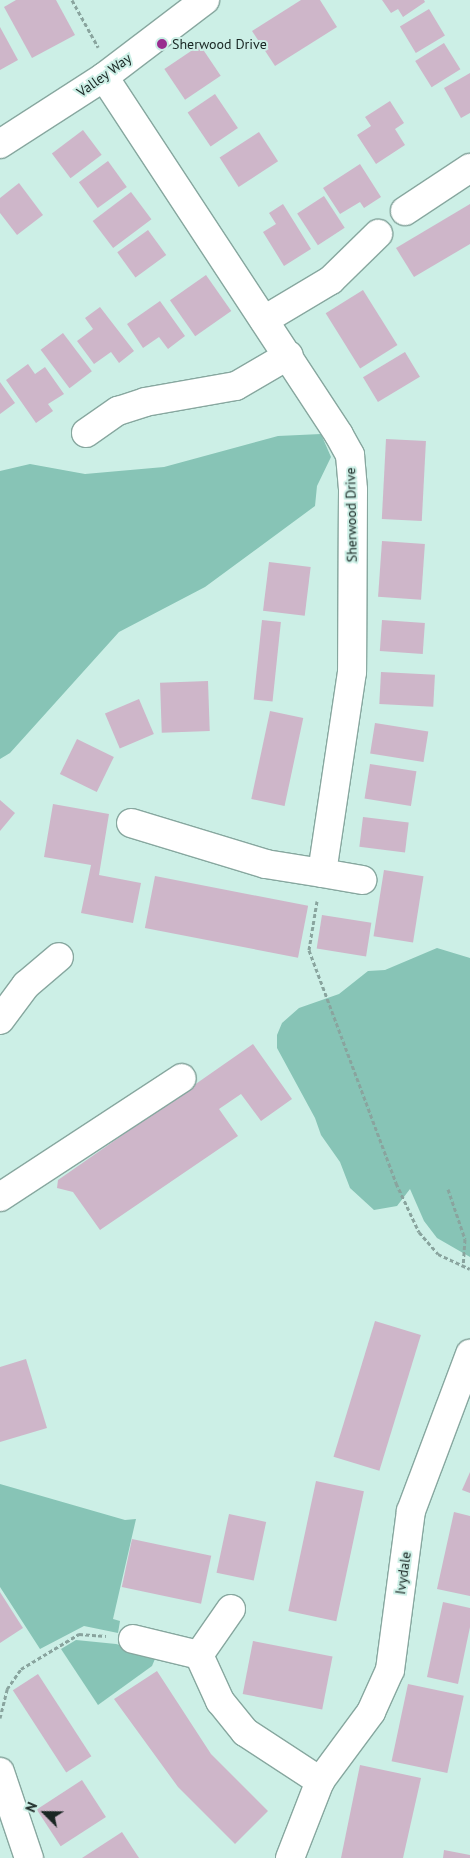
<!DOCTYPE html>
<style>
body{margin:0}
#map{position:relative;width:470px;height:1858px;overflow:hidden;background:#ccefe6;font-family:"PT Sans",sans-serif}
div>[style]{position:absolute}
.green>*{inset:0;background:#87c4b6}
.building>*{inset:0;background:#ceb6c9;transform-origin:0 0}
.path>*{height:3px;margin-top:-1.5px;transform-origin:0;background:repeating-linear-gradient(90deg,#89a49e 0 4px,transparent 0 6.5px)}
.roads{filter:drop-shadow(1px 0 #87a79f) drop-shadow(-1px 0 #87a79f) drop-shadow(0 1px #87a79f) drop-shadow(0 -1px #87a79f)}
.minor>*{height:28px;margin:-14px;padding:0 14px;transform-origin:14px;border-radius:14px;background:#fff}
.dots>*{width:14px;height:14px;translate:-50% -50%;box-sizing:border-box;border:2px solid #ccefe6;border-radius:50%}
span{translate:-50% -50%;white-space:nowrap;text-align:center;line-height:1.15;-webkit-text-stroke:4px #ccefe6;paint-order:stroke}
.poi-label{font-size:14px;color:#192623}
.left{translate:0 -50%;text-align:left}
.street-label{font-size:14px;color:#192623}
.north{position:absolute;left:20px;top:1788px;width:50px;height:50px;-webkit-text-stroke:4px #ccefe6;paint-order:stroke;rotate:293deg;font-size:14px;font-weight:700;line-height:20px;text-align:center;color:#192623}
.north::after{content:'';display:block;margin:auto;width:18px;height:22px;background:#192623;clip-path:polygon(50% 0,100% 100%,50% 72%,0 100%)}
</style>
<div id="map">
<div class="green">
<div style="clip-path:polygon(321px 434px,331px 457px,317px 486px,315px 506px,205px 587px,119px 632px,10px 753px,0 759px,0 471px,30px 464px,85px 474px,164px 467px,278px 436px)"></div>
<div style="clip-path:polygon(437px 948px,470px 958px,470px 1257px,437px 1238px,424px 1221px,410px 1189px,397px 1206px,374px 1210px,350px 1188px,340px 1162px,321px 1135px,315px 1118px,277px 1048px,277px 1035px,282px 1023px,299px 1008px,339px 994px,368px 971px,385px 970px)"></div>
<div style="clip-path:polygon(0 1484px,125px 1520px,136px 1519px,113px 1619px,120px 1621px,118px 1633px,84px 1626px,40px 1649px,0 1587px)"></div>
<div style="clip-path:polygon(76px 1640px,116px 1644px,157px 1654px,152px 1666px,98px 1705px,61px 1649px)"></div>
</div>
<div class="building">
<div style="clip-path:polygon(16px 0,56px 0,75px 35px,32px 58px,4px 7px)"></div>
<div style="clip-path:polygon(301px 0,320px 0,337px 27px,275px 66px,252px 31px)"></div>
<div style="clip-path:polygon(382px 0,424px 0,425px 2px,403px 17px,398px 9px,391px 13px)"></div>
<div style="left:429px;top:9px;width:31px;height:34px;rotate:59deg"></div>
<div style="clip-path:polygon(0 27px,18px 60px,0 70px)"></div>
<div style="left:444px;top:43px;width:31px;height:34px;rotate:58deg"></div>
<div style="left:200px;top:45px;width:37px;height:43px;rotate:56deg"></div>
<div style="clip-path:polygon(470px 73px,470px 113px,461px 118px,444px 88px)"></div>
<div style="left:215px;top:94px;width:41px;height:33px;rotate:56deg"></div>
<div style="clip-path:polygon(390px 101px,404px 123px,395px 129px,405px 145px,376px 164px,357px 135px,371px 126px,365px 117px)"></div>
<div style="left:83px;top:130px;width:31px;height:39px;rotate:53deg"></div>
<div style="left:259px;top:132px;width:35px;height:47px;rotate:57deg"></div>
<div style="left:108px;top:161px;width:32px;height:36px;rotate:54deg"></div>
<div style="clip-path:polygon(360px 164px,381px 197px,364px 208px,360px 202px,340px 214px,323px 188px)"></div>
<div style="clip-path:polygon(19px 183px,43px 215px,17px 235px,0 213px,0 198px)"></div>
<div style="left:131px;top:192px;width:34px;height:48px;rotate:53deg"></div>
<div style="left:324px;top:196px;width:38px;height:32px;rotate:57deg"></div>
<div style="clip-path:polygon(283px 204px,311px 249px,284px 266px,263px 232px,276px 224px,269px 213px)"></div>
<div style="clip-path:polygon(470px 204px,470px 244px,414px 277px,396px 248px)"></div>
<div style="left:148px;top:230px;width:31px;height:38px;rotate:54deg"></div>
<div style="left:206px;top:275px;width:44px;height:44px;rotate:55deg"></div>
<div style="left:363px;top:290px;width:65px;height:44px;rotate:58deg"></div>
<div style="clip-path:polygon(160px 301px,185px 336px,168px 349px,159px 337px,143px 348px,127px 324px)"></div>
<div style="clip-path:polygon(100px 307px,134px 351px,119px 363px,111px 352px,94px 364px,77px 341px,93px 329px,85px 318px)"></div>
<div style="left:63px;top:333px;width:48px;height:28px;rotate:53deg"></div>
<div style="left:405px;top:352px;width:29px;height:49px;rotate:59deg"></div>
<div style="clip-path:polygon(28px 364px,35px 374px,45px 367px,64px 394px,48px 404px,53px 411px,36px 423px,6px 380px)"></div>
<div style="clip-path:polygon(0 382px,15px 403px,0 414px)"></div>
<div style="left:386px;top:439px;width:40px;height:80px;rotate:3deg"></div>
<div style="left:382px;top:541px;width:43px;height:56px;rotate:4deg"></div>
<div style="left:269px;top:562px;width:42px;height:49px;rotate:7deg"></div>
<div style="left:262px;top:620px;width:19px;height:80px;rotate:6deg"></div>
<div style="left:382px;top:620px;width:43px;height:31px;rotate:4deg"></div>
<div style="left:381px;top:672px;width:54px;height:32px;rotate:3deg"></div>
<div style="left:208px;top:681px;width:50px;height:48px;rotate:88deg"></div>
<div style="left:139px;top:699px;width:38px;height:37px;rotate:67deg"></div>
<div style="left:270px;top:711px;width:34px;height:90px;rotate:12deg"></div>
<div style="left:375px;top:723px;width:54px;height:31px;rotate:9deg"></div>
<div style="left:77px;top:739px;width:41px;height:39px;rotate:26deg"></div>
<div style="left:370px;top:764px;width:47px;height:35px;rotate:9deg"></div>
<div style="clip-path:polygon(0 800px,15px 813px,0 831px)"></div>
<div style="clip-path:polygon(53px 804px,109px 814px,99px 875px,141px 883px,133px 923px,81px 913px,91px 865px,44px 857px)"></div>
<div style="left:363px;top:817px;width:46px;height:30px;rotate:7deg"></div>
<div style="left:384px;top:870px;width:40px;height:67px;rotate:9deg"></div>
<div style="left:155px;top:876px;width:156px;height:53px;rotate:11deg"></div>
<div style="left:322px;top:915px;width:50px;height:34px;rotate:9deg"></div>
<div style="clip-path:polygon(253px 1044px,292px 1099px,261px 1121px,241px 1094px,219px 1109px,238px 1136px,100px 1230px,73px 1192px,57px 1188px,58px 1180px)"></div>
<div style="left:375px;top:1321px;width:48px;height:142px;rotate:17deg"></div>
<div style="clip-path:polygon(26px 1359px,47px 1428px,0 1442px,0 1367px)"></div>
<div style="clip-path:polygon(470px 1472px,470px 1493px,462px 1490px)"></div>
<div style="left:316px;top:1481px;width:49px;height:133px;rotate:12deg"></div>
<div style="clip-path:polygon(454px 1512px,470px 1516px,470px 1596px,437px 1589px)"></div>
<div style="left:229px;top:1514px;width:38px;height:60px;rotate:12deg"></div>
<div style="left:132px;top:1539px;width:81px;height:49px;rotate:12deg"></div>
<div style="clip-path:polygon(0 1592px,23px 1628px,0 1643px)"></div>
<div style="clip-path:polygon(443px 1602px,470px 1608px,470px 1627px,458px 1684px,427px 1677px)"></div>
<div style="left:253px;top:1641px;width:81px;height:54px;rotate:11deg"></div>
<div style="clip-path:polygon(157px 1671px,211px 1754px,268px 1811px,235px 1844px,178px 1787px,114px 1699px)"></div>
<div style="left:38px;top:1674px;width:98px;height:30px;rotate:57deg"></div>
<div style="left:408px;top:1684px;width:57px;height:79px;rotate:12deg"></div>
<div style="clip-path:polygon(360px 1765px,421px 1778px,403px 1858px,341px 1858px)"></div>
<div style="left:82px;top:1780px;width:44px;height:54px;rotate:57deg"></div>
<div style="clip-path:polygon(122px 1832px,139px 1858px,82px 1858px)"></div>
<div style="clip-path:polygon(444px 1850px,470px 1855px,470px 1858px,443px 1858px)"></div>
</div>
<div class="path">
<div style="left:72px;top:0;width:54px;rotate:61deg"></div>
<div style="left:317px;top:901px;width:50px;rotate:99.3deg"></div>
<div style="left:309px;top:950px;width:249px;rotate:69.5deg"></div>
<div style="left:396px;top:1183px;width:54px;rotate:64.9deg"></div>
<div style="left:419px;top:1232px;width:29px;rotate:49deg"></div>
<div style="left:438px;top:1254px;width:35px;rotate:25deg"></div>
<div style="left:448px;top:1189px;width:53px;rotate:71.2deg"></div>
<div style="left:465px;top:1239px;width:28px;rotate:94deg"></div>
<div style="left:0;top:1718px;width:30px;rotate:-76deg"></div>
<div style="left:7px;top:1689px;width:24px;rotate:-55deg"></div>
<div style="left:21px;top:1669px;width:68px;rotate:-31.1deg"></div>
<div style="left:79px;top:1634px;width:27px;rotate:4deg"></div>
</div>
<div class="roads">
<div class="minor">
<div style="left:104px;top:77px;width:428px;rotate:56.7deg"></div>
<div style="left:339px;top:435px;width:23px;rotate:61deg"></div>
<div style="left:350px;top:455px;width:35px;rotate:85deg"></div>
<div style="left:353px;top:490px;width:182px;rotate:90.3deg"></div>
<div style="left:352px;top:672px;width:203px;rotate:98.5deg"></div>
<div style="left:322px;top:873px;width:57px;rotate:-170.9deg"></div>
<div style="left:266px;top:864px;width:141px;rotate:-163.1deg"></div>
<div style="left:0;top:144px;width:124px;rotate:-32.8deg"></div>
<div style="left:104px;top:77px;width:127px;rotate:-37.3deg"></div>
<div style="left:405px;top:211px;width:78px;rotate:-33.5deg"></div>
<div style="left:264px;top:320px;width:78px;rotate:-30.8deg"></div>
<div style="left:331px;top:280px;width:66px;rotate:-44.4deg"></div>
<div style="left:86px;top:433px;width:39px;rotate:-35deg"></div>
<div style="left:118px;top:411px;width:28px;rotate:-18deg"></div>
<div style="left:145px;top:402px;width:92px;rotate:-10deg"></div>
<div style="left:236px;top:386px;width:61px;rotate:-30.3deg"></div>
<div style="left:322px;top:873px;width:41px;rotate:9.9deg"></div>
<div style="left:0;top:1020px;width:44px;rotate:-53.4deg"></div>
<div style="left:26px;top:985px;width:43px;rotate:-40.3deg"></div>
<div style="left:0;top:1197px;width:217px;rotate:-33.2deg"></div>
<div style="left:133px;top:1639px;width:68px;rotate:13.6deg"></div>
<div style="left:199px;top:1655px;width:51px;rotate:65.5deg"></div>
<div style="left:220px;top:1701px;width:40px;rotate:51deg"></div>
<div style="left:245px;top:1732px;width:90px;rotate:33.2deg"></div>
<div style="left:199px;top:1655px;width:56px;rotate:-55.2deg"></div>
<div style="left:0;top:1772px;width:91px;rotate:71.4deg"></div>
<div style="left:290px;top:1858px;width:83px;rotate:-68.7deg"></div>
<div style="left:320px;top:1781px;width:86px;rotate:-53.5deg"></div>
<div style="left:371px;top:1712px;width:46px;rotate:-65.7deg"></div>
<div style="left:390px;top:1670px;width:160px;rotate:-82.5deg"></div>
<div style="left:411px;top:1511px;width:168px;rotate:-69.4deg"></div>
</div>
</div>
<div class="dots">
<div style="left:162px;top:44px;background:#992d8f"></div>
</div>
<div class="poi-label">
<span class="left" style="left:172px;top:44px">Sherwood Drive</span>
</div>
<div class="street-label">
<span style="left:104px;top:75px;rotate:-36deg">Valley Way</span>
<span style="left:351px;top:515px;rotate:-91deg">Sherwood Drive</span>
<span style="left:403px;top:1573px;rotate:-82deg">Ivydale</span>
</div>
<div class="north">N</div>
</div>
